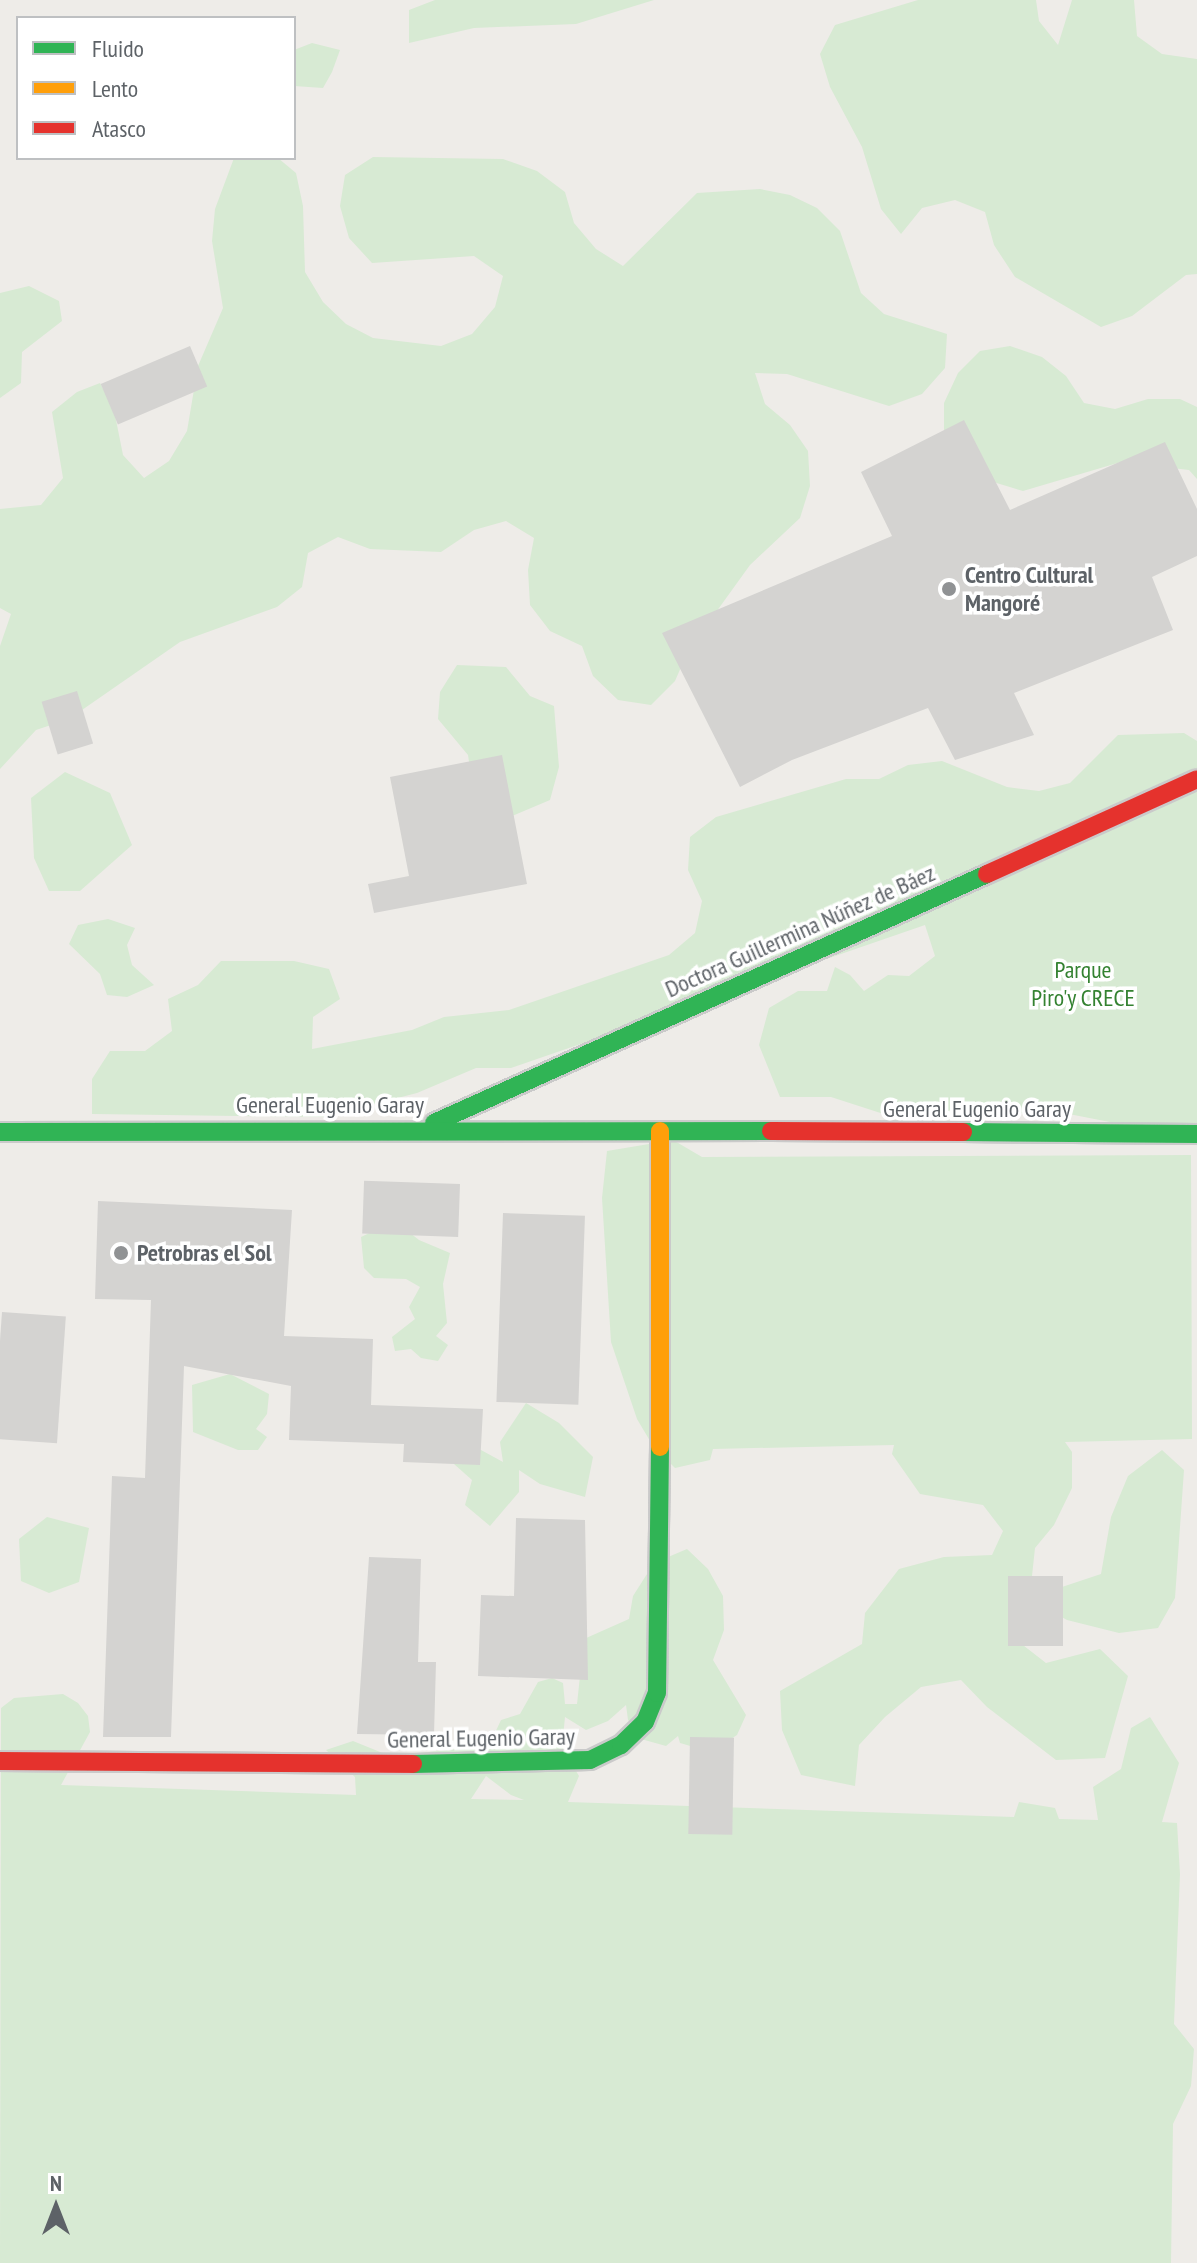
<!DOCTYPE html>
<meta charset="utf-8">
<style>
body{margin:0}
#map{position:relative;width:1197px;height:2263px;overflow:hidden;background:#eeece8;font-family:"PT Sans Narrow",sans-serif}
div>[style]{position:absolute}
.green>*{inset:0;background:#d7ead3}
.building>*{inset:0;background:#d4d3d1;transform-origin:0 0}
.roads{filter:drop-shadow(2px 0 #cacaca) drop-shadow(-2px 0 #cacaca) drop-shadow(0 2px #cacaca) drop-shadow(0 -2px #cacaca)}
.fast>*{height:18px;margin:-9px;padding:0 9px;transform-origin:9px;border-radius:9px;background:#30b455}
.slow>*{height:18px;margin:-9px;padding:0 9px;transform-origin:9px;border-radius:9px;background:#ff9f0a}
.jam>*{height:18px;margin:-9px;padding:0 9px;transform-origin:9px;border-radius:9px;background:#e5322d}
.dots>*{width:22px;height:22px;translate:-50% -50%;box-sizing:border-box;border:4px solid #fff;border-radius:50%}
span{translate:-50% -50%;white-space:nowrap;text-align:center;line-height:1.15;-webkit-text-stroke:7px #fff;paint-order:stroke}
.poi-label{font-size:24px;color:#5d6267;font-weight:700}
.left{translate:0 -50%;text-align:left}
.street-label{font-size:24px;color:#5d6267}
.park-label{font-size:24px;color:#348231}
.legend{position:absolute;left:16px;top:16px;width:280px;height:144px;box-sizing:border-box;background:#fff;border:2px solid #bec0c2;margin:0;padding:10px 14px;list-style:none;font-size:24px;color:#5d6267}
.legend li{display:flex;align-items:center;gap:16px;height:40px}
.legend b{width:40px;border:2px solid #bec0c2}
.north{position:absolute;left:16px;top:2167px;width:80px;height:80px;-webkit-text-stroke:6px #fff;paint-order:stroke;rotate:0deg;font-size:22px;font-weight:700;line-height:32px;text-align:center;color:#5d6267}
.north::after{content:'';display:block;margin:auto;width:28px;height:36px;background:#5d6267;clip-path:polygon(50% 0,100% 100%,50% 72%,0 100%)}
</style>
<div id="map">
<div class="green">
<div style="clip-path:polygon(435px 0,654px 0,576px 24px,474px 28px,409px 43px,409px 10px)"></div>
<div style="clip-path:polygon(918px 0,1036px 0,1039px 21px,1058px 45px,1072px 0,1134px 0,1137px 36px,1162px 54px,1197px 59px,1197px 274px,1186px 275px,1132px 316px,1101px 327px,1015px 277px,994px 245px,985px 212px,955px 200px,922px 208px,901px 234px,881px 209px,862px 147px,830px 87px,820px 54px,835px 25px)"></div>
<div style="clip-path:polygon(312px 43px,340px 50px,332px 72px,323px 88px,294px 86px,294px 50px)"></div>
<div style="clip-path:polygon(373px 157px,503px 159px,537px 171px,565px 192px,574px 223px,596px 249px,623px 266px,697px 193px,760px 189px,790px 195px,817px 208px,840px 231px,861px 293px,884px 314px,947px 334px,945px 368px,922px 394px,889px 406px,787px 374px,755px 373px,765px 404px,790px 425px,808px 451px,810px 486px,800px 518px,750px 565px,688px 651px,675px 681px,651px 705px,618px 700px,593px 676px,582px 646px,550px 631px,530px 605px,528px 570px,534px 538px,506px 521px,474px 530px,441px 552px,370px 549px,338px 537px,308px 553px,302px 587px,277px 607px,180px 642px,69px 719px,36px 730px,0 769px,0 646px,11px 614px,0 608px,0 509px,41px 505px,63px 478px,52px 412px,77px 392px,100px 383px,114px 410px,123px 455px,144px 478px,169px 461px,187px 431px,198px 366px,223px 308px,212px 241px,215px 209px,234px 158px,278px 158px,296px 173px,303px 206px,305px 272px,323px 302px,346px 324px,373px 338px,441px 346px,472px 334px,495px 307px,503px 276px,474px 256px,372px 263px,349px 238px,340px 206px,345px 175px)"></div>
<div style="clip-path:polygon(29px 286px,59px 301px,62px 321px,22px 352px,21px 383px,0 398px,0 293px)"></div>
<div style="clip-path:polygon(1010px 346px,1042px 357px,1066px 376px,1084px 403px,1115px 409px,1148px 399px,1180px 399px,1197px 407px,1197px 479px,1189px 470px,1121px 462px,1023px 491px,990px 481px,944px 437px,944px 403px,958px 373px,980px 351px)"></div>
<div style="clip-path:polygon(457px 665px,506px 667px,530px 696px,554px 706px,559px 767px,550px 800px,500px 821px,475px 802px,468px 755px,438px 719px,440px 692px)"></div>
<div style="clip-path:polygon(1184px 733px,1197px 741px,1197px 1139px,1038px 1108px,1024px 1113px,896px 1118px,831px 1097px,780px 1097px,759px 1045px,769px 1008px,798px 991px,827px 991px,835px 967px,850px 975px,864px 991px,888px 975px,909px 976px,935px 956px,925px 925px,511px 1068px,476px 1068px,417px 1093px,323px 1117px,92px 1114px,92px 1079px,110px 1051px,145px 1051px,172px 1031px,168px 999px,198px 985px,221px 961px,294px 961px,329px 969px,340px 999px,313px 1017px,312px 1049px,412px 1030px,444px 1017px,509px 1010px,669px 955px,695px 933px,702px 901px,688px 870px,690px 837px,716px 817px,846px 779px,879px 779px,908px 765px,942px 761px,1007px 787px,1039px 791px,1070px 783px,1118px 735px)"></div>
<div style="clip-path:polygon(65px 772px,110px 793px,132px 845px,80px 891px,49px 891px,34px 858px,31px 798px)"></div>
<div style="clip-path:polygon(108px 919px,135px 928px,127px 945px,132px 965px,154px 985px,127px 997px,107px 995px,100px 974px,69px 944px,78px 925px)"></div>
<div style="clip-path:polygon(673px 1140px,702px 1157px,1191px 1155px,1192px 1439px,1065px 1442px,1072px 1452px,1072px 1488px,1054px 1525px,1035px 1548px,1032px 1576px,1062px 1587px,1101px 1574px,1111px 1517px,1128px 1476px,1162px 1450px,1184px 1470px,1175px 1598px,1158px 1628px,1119px 1633px,1067px 1620px,1031px 1600px,1019px 1642px,1046px 1663px,1100px 1649px,1128px 1676px,1105px 1758px,1056px 1760px,987px 1707px,961px 1680px,921px 1687px,885px 1717px,859px 1745px,855px 1786px,801px 1775px,782px 1730px,780px 1691px,862px 1644px,865px 1613px,899px 1569px,944px 1557px,992px 1555px,1003px 1531px,983px 1505px,920px 1494px,892px 1454px,894px 1445px,713px 1449px,710px 1460px,675px 1468px,653px 1446px,637px 1419px,611px 1342px,602px 1198px,607px 1151px)"></div>
<div style="clip-path:polygon(395px 1221px,419px 1240px,450px 1253px,443px 1284px,447px 1323px,436px 1336px,448px 1345px,438px 1361px,421px 1358px,411px 1349px,395px 1351px,392px 1337px,415px 1319px,409px 1307px,420px 1287px,406px 1279px,374px 1278px,364px 1268px,361px 1237px)"></div>
<div style="clip-path:polygon(230px 1374px,269px 1394px,267px 1414px,256px 1429px,267px 1437px,258px 1450px,238px 1450px,193px 1432px,192px 1385px)"></div>
<div style="clip-path:polygon(526px 1403px,559px 1423px,593px 1457px,585px 1497px,540px 1484px,519px 1470px,519px 1492px,490px 1526px,465px 1505px,472px 1480px,454px 1464px,481px 1450px,503px 1462px,500px 1442px)"></div>
<div style="clip-path:polygon(47px 1517px,89px 1528px,79px 1582px,49px 1593px,21px 1581px,19px 1539px)"></div>
<div style="clip-path:polygon(evenodd,687px 1549px,708px 1569px,723px 1596px,724px 1630px,713px 1660px,746px 1715px,737px 1735px,711px 1752px,680px 1743px,678px 1736px,666px 1746px,641px 1739px,628px 1720px,626px 1705px,608px 1721px,586px 1730px,565px 1717px,562px 1747px,579px 1776px,568px 1802px,1014px 1817px,1019px 1802px,1055px 1808px,1059px 1819px,1098px 1820px,1093px 1787px,1121px 1769px,1131px 1728px,1150px 1717px,1179px 1763px,1162px 1822px,1177px 1823px,1180px 1874px,1174px 2024px,1194px 2049px,1191px 2086px,1173px 2124px,1171px 2263px,0 2263px,1px 1708px,14px 1698px,63px 1694px,78px 1703px,88px 1716px,90px 1732px,61px 1785px,356px 1795px,355px 1777px,326px 1750px,353px 1741px,390px 1756px,457px 1749px,468px 1737px,493px 1737px,501px 1720px,520px 1714px,538px 1682px,552px 1678px,563px 1683px,565px 1704px,577px 1704px,584px 1639px,629px 1619px,633px 1596px,654px 1563px,687px 1549px,486px 1776px,511px 1795px,524px 1800px,471px 1799px,486px 1776px)"></div>
</div>
<div class="building">
<div style="left:190px;top:346px;width:44px;height:97px;rotate:67deg"></div>
<div style="clip-path:polygon(964px 420px,1010px 510px,1165px 442px,1197px 509px,1197px 556px,1152px 577px,1173px 630px,1014px 693px,1034px 735px,955px 760px,928px 708px,792px 760px,740px 787px,662px 633px,892px 536px,861px 472px)"></div>
<div style="left:77px;top:691px;width:55px;height:37px;rotate:73deg"></div>
<div style="clip-path:polygon(502px 755px,527px 884px,374px 913px,368px 884px,409px 876px,390px 777px)"></div>
<div style="left:460px;top:1184px;width:53px;height:96px;rotate:92deg"></div>
<div style="clip-path:polygon(98px 1201px,292px 1210px,284px 1336px,373px 1339px,371px 1405px,483px 1409px,480px 1465px,403px 1462px,404px 1444px,289px 1440px,291px 1386px,184px 1366px,171px 1737px,103px 1737px,112px 1476px,145px 1478px,151px 1300px,95px 1299px)"></div>
<div style="left:503px;top:1213px;width:82px;height:189px;rotate:2deg"></div>
<div style="left:2px;top:1312px;width:64px;height:127px;rotate:4deg"></div>
<div style="clip-path:polygon(516px 1518px,585px 1520px,588px 1680px,478px 1676px,481px 1595px,514px 1596px)"></div>
<div style="clip-path:polygon(369px 1557px,421px 1559px,418px 1662px,436px 1662px,434px 1735px,357px 1734px)"></div>
<div style="left:1008px;top:1576px;width:55px;height:70px"></div>
<div style="left:690px;top:1737px;width:44px;height:97px;rotate:1deg"></div>
</div>
<div class="roads">
<div class="fast">
<div style="left:434px;top:1123px;width:606px;rotate:-24.24deg"></div>
<div style="left:0;top:1132px;width:771px;rotate:-0.07deg"></div>
<div style="left:963px;top:1132px;width:234px;rotate:0.5deg"></div>
<div style="left:413px;top:1764px;width:177px;rotate:-1.3deg"></div>
<div style="left:590px;top:1760px;width:34px;rotate:-26deg"></div>
<div style="left:621px;top:1745px;width:33px;rotate:-44deg"></div>
<div style="left:645px;top:1722px;width:31px;rotate:-68deg"></div>
<div style="left:657px;top:1693px;width:246px;rotate:-89.3deg"></div>
</div>
<div class="slow">
<div style="left:660px;top:1131px;width:316px;rotate:90deg"></div>
</div>
<div class="jam">
<div style="left:987px;top:874px;width:230px;rotate:-24.3deg"></div>
<div style="left:771px;top:1131px;width:192px;rotate:0.3deg"></div>
<div style="left:0;top:1761px;width:413px;rotate:0.4deg"></div>
</div>
</div>
<div class="dots">
<div style="left:949px;top:589px;background:#909294"></div>
<div style="left:121px;top:1253px;background:#909294"></div>
</div>
<div class="poi-label">
<span class="left" style="left:965px;top:589px">Centro Cultural<br>Mangoré</span>
<span class="left" style="left:137px;top:1253px">Petrobras el Sol</span>
</div>
<div class="street-label">
<span style="left:800px;top:931px;rotate:-24deg">Doctora Guillermina Núñez de Báez</span>
<span style="left:330px;top:1105px">General Eugenio Garay</span>
<span style="left:977px;top:1109px">General Eugenio Garay</span>
<span style="left:481px;top:1738px;rotate:-1deg">General Eugenio Garay</span>
</div>
<div class="park-label">
<span style="left:1083px;top:984px">Parque<br>Piro'y CRECE</span>
</div>
<ul class="legend">
<li><b style="height:10px;background:#30b455"></b>Fluido</li>
<li><b style="height:10px;background:#ff9f0a"></b>Lento</li>
<li><b style="height:10px;background:#e5322d"></b>Atasco</li>
</ul>
<div class="north">N</div>
</div>
